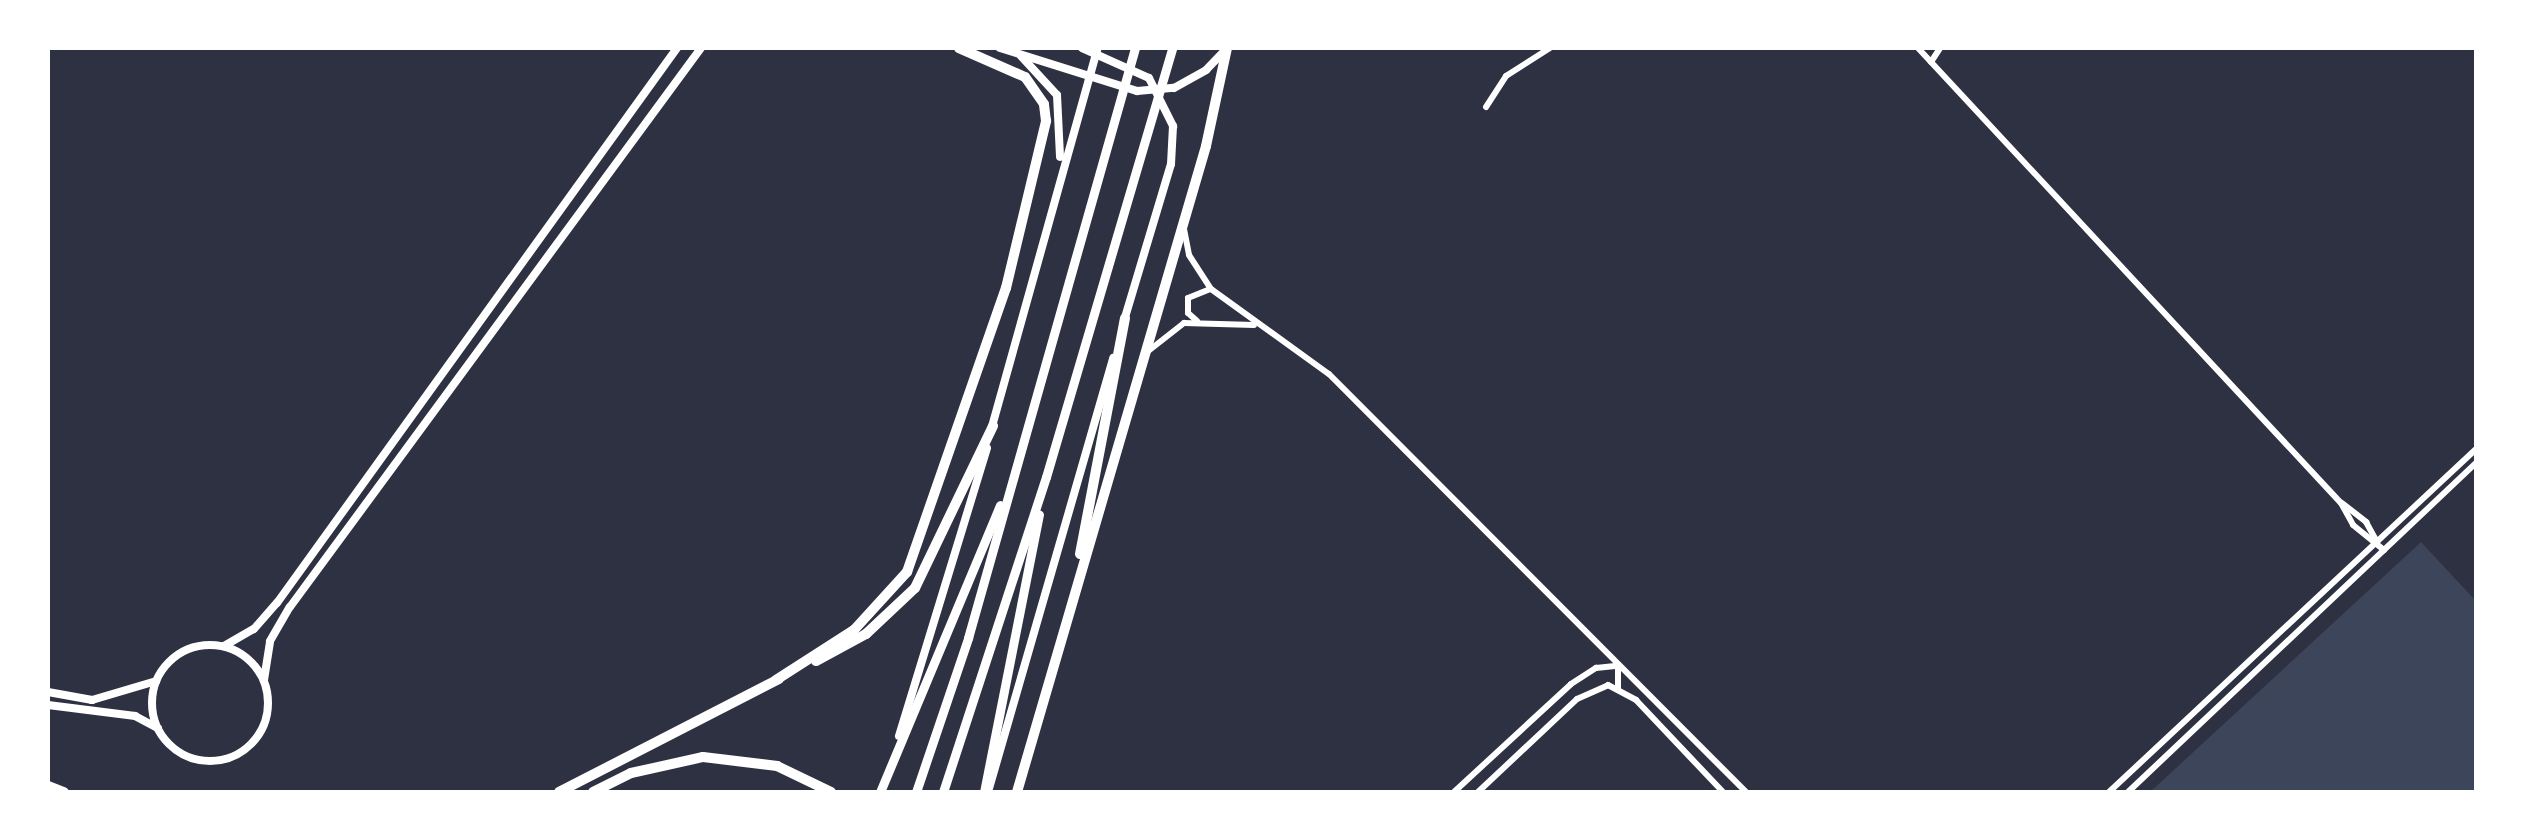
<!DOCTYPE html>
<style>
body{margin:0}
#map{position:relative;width:2524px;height:840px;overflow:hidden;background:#2d3142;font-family:"Golos Text",sans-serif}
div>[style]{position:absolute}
.green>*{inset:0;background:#3c4559}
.minor>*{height:6px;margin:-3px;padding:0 3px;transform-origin:3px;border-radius:3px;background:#fff}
.tertiary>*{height:8px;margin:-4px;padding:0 4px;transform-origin:4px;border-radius:4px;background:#fff}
.tertiary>.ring{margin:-4px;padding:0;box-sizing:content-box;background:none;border:8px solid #fff;border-radius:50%}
.primary>*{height:9px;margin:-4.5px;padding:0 4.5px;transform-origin:4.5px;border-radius:4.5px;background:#fff}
.motorway>*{height:10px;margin:-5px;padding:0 5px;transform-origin:5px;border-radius:5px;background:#fff}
span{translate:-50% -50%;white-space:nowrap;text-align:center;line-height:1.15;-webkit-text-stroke:9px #fff;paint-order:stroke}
.frame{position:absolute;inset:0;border:50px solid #fff;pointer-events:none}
</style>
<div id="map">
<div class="green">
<div style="clip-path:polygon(2421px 542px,2476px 601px,2476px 792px,2150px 792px)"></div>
</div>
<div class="minor">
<div style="left:1918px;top:48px;width:621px;rotate:47.09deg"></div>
<div style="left:2341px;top:503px;width:25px;rotate:61deg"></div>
<div style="left:2353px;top:525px;width:40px;rotate:39deg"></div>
<div style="left:1931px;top:62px;width:17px;rotate:-57deg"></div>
<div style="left:1486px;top:107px;width:37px;rotate:-57deg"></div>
<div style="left:1506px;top:76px;width:52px;rotate:-32.5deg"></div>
<div style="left:1184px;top:229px;width:26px;rotate:79deg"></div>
<div style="left:1189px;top:255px;width:40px;rotate:57.1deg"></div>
<div style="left:1211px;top:289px;width:145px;rotate:35.8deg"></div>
<div style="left:1329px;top:374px;width:590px;rotate:45.07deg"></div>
<div style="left:1197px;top:321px;width:12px;rotate:-138deg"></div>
<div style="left:1188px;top:313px;width:15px;rotate:-90deg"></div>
<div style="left:1188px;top:298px;width:24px;rotate:-22deg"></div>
<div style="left:1147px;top:352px;width:47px;rotate:-38.1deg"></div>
<div style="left:1184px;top:323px;width:70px;rotate:1.6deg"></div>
<div style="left:2342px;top:503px;width:31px;rotate:38deg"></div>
<div style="left:2366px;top:522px;width:23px;rotate:61deg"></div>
<div style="left:1618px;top:688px;width:21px;rotate:-90deg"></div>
<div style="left:1454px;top:792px;width:159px;rotate:-42.7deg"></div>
<div style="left:1571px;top:684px;width:30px;rotate:-33deg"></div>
<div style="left:1596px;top:668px;width:19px;rotate:-6deg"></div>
<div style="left:1478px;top:792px;width:136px;rotate:-43.2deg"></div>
<div style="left:1577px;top:699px;width:34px;rotate:-24deg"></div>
<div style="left:1608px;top:685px;width:32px;rotate:28deg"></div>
<div style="left:1636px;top:700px;width:127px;rotate:46.6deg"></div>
<div style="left:2109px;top:792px;width:502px;rotate:-43.06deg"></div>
<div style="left:2128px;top:792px;width:479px;rotate:-43.4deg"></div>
</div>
<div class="tertiary">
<div style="left:1000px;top:48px;width:144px;rotate:17.4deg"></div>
<div style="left:1137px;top:91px;width:37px;rotate:-5deg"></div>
<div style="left:1174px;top:88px;width:37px;rotate:-29deg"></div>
<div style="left:1206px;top:70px;width:28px;rotate:-46deg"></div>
<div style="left:1082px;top:48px;width:73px;rotate:24.1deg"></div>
<div style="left:1149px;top:78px;width:54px;rotate:63.4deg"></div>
<div style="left:1173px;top:126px;width:38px;rotate:93deg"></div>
<div style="left:1171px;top:164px;width:164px;rotate:106.7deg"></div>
<div style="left:1021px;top:56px;width:53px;rotate:47.3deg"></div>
<div style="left:1057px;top:95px;width:62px;rotate:87.2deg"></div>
<div style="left:991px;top:430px;width:397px;rotate:-74.4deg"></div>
<div class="ring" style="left:152px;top:645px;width:108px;height:108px"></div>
<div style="left:224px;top:646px;width:34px;rotate:-30deg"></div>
<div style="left:254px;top:629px;width:35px;rotate:-49deg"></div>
<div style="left:277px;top:603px;width:684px;rotate:-54.22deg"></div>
<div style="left:264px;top:680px;width:39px;rotate:-81deg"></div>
<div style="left:270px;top:641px;width:39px;rotate:-60deg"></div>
<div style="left:290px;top:607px;width:694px;rotate:-53.68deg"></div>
<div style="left:48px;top:692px;width:45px;rotate:10.3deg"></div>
<div style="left:92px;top:700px;width:67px;rotate:-16.5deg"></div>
<div style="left:48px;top:705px;width:88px;rotate:7.2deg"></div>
<div style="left:135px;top:716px;width:26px;rotate:28deg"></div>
<div style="left:899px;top:736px;width:301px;rotate:-73deg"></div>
<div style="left:988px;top:792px;width:452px;rotate:-73.9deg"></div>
</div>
<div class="primary">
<div style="left:880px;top:792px;width:311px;rotate:-67.3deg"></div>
<div style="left:916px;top:792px;width:163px;rotate:-71.3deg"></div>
<div style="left:968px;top:638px;width:613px;rotate:-74.2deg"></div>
<div style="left:943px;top:792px;width:331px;rotate:-71.9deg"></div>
<div style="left:1046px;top:477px;width:447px;rotate:-73.6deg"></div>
<div style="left:984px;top:792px;width:283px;rotate:-78.8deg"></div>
</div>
<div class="motorway">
<div style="left:1080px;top:554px;width:240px;rotate:-79.2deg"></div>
<div style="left:816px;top:661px;width:57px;rotate:-28.4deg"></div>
<div style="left:866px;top:634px;width:67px;rotate:-43.2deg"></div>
<div style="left:915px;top:588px;width:180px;rotate:-64.3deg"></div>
<div style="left:776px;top:680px;width:93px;rotate:-32.7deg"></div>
<div style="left:854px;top:630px;width:79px;rotate:-47.6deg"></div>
<div style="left:907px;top:572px;width:301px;rotate:-70.8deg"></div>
<div style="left:1006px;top:288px;width:172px;rotate:-76.5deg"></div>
<div style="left:1046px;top:121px;width:17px;rotate:-97deg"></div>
<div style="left:1044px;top:104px;width:33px;rotate:-125deg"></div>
<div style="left:1025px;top:77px;width:72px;rotate:-156.3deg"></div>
<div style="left:48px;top:786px;width:17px;rotate:21deg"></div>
<div style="left:559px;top:792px;width:247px;rotate:-27.2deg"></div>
<div style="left:593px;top:792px;width:42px;rotate:-26.6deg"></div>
<div style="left:631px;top:773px;width:74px;rotate:-12.5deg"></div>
<div style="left:703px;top:757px;width:75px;rotate:6.9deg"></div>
<div style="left:777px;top:766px;width:60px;rotate:25.7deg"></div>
<div style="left:1017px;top:792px;width:673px;rotate:-73.69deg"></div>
<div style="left:1206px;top:146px;width:100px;rotate:-77.9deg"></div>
</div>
<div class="frame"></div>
</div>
